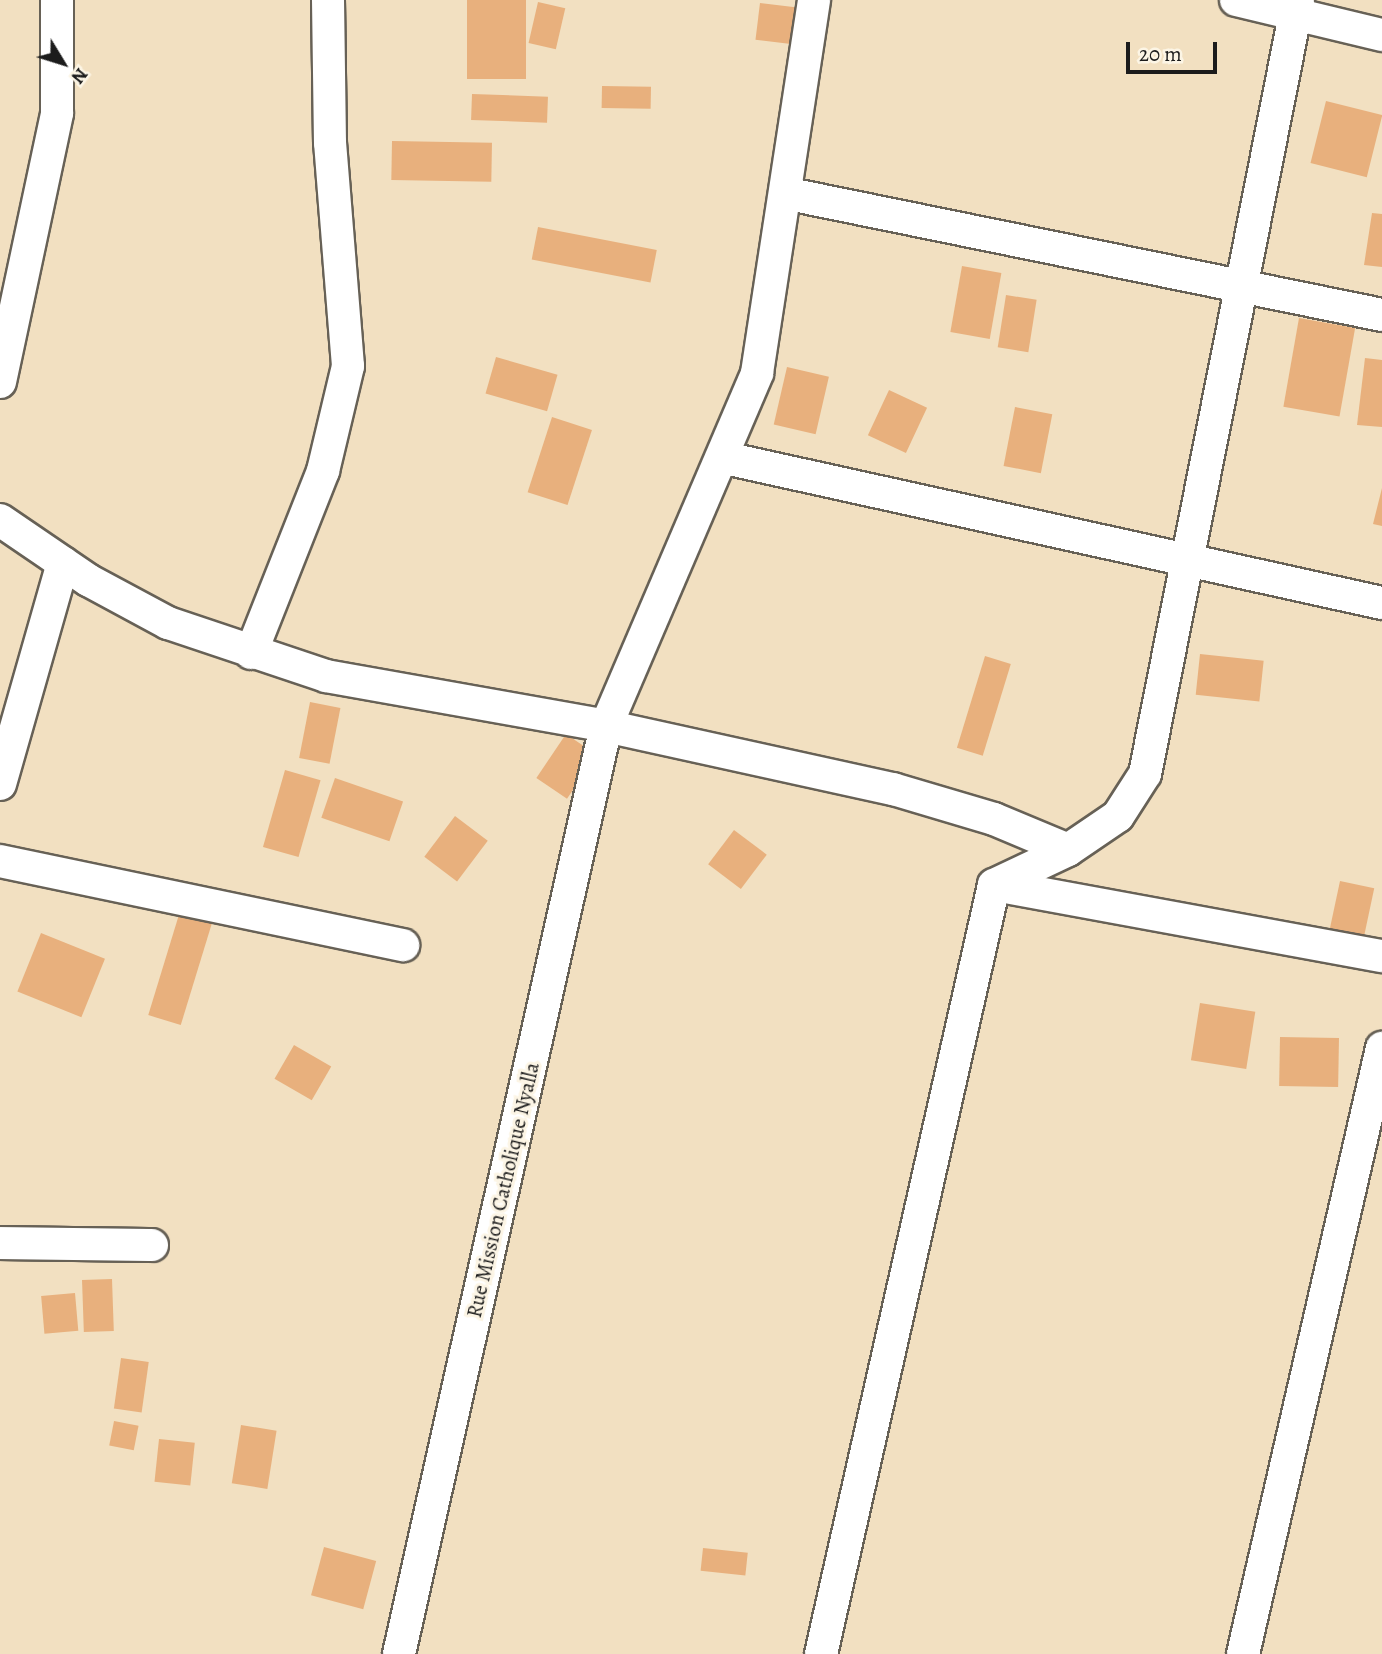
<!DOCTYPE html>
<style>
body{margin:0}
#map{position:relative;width:1382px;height:1654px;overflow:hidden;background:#f2e0c1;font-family:Alegreya,serif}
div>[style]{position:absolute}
.building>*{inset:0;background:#e8b07d;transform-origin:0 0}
.roads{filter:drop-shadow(2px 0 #676156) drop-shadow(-2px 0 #676156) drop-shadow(0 2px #676156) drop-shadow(0 -2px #676156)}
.street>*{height:32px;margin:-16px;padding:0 16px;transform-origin:16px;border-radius:16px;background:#fff}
span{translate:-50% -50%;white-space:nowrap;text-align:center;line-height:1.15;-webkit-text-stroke:6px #fcf5e5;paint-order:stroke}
.street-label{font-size:21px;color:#1c1c1c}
.north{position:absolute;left:28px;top:28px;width:70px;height:70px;-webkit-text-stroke:5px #fcf5e5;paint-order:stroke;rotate:128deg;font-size:19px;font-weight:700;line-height:28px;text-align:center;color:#1c1c1c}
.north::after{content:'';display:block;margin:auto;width:24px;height:32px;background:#1c1c1c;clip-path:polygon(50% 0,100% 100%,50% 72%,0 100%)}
.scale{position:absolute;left:1126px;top:42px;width:91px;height:32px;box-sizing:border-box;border:4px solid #1c1c1c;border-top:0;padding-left:9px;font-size:21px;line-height:24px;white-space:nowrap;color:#1c1c1c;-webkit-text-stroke:5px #fcf5e5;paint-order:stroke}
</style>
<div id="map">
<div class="building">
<div style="left:467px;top:0;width:59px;height:79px"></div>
<div style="left:538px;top:2px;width:28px;height:42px;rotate:13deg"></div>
<div style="left:760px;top:3px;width:46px;height:37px;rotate:7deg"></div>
<div style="left:602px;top:86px;width:49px;height:22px;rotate:1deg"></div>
<div style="left:472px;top:94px;width:76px;height:26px;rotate:2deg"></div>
<div style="left:1326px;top:101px;width:58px;height:64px;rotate:14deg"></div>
<div style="left:392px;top:141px;width:100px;height:39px;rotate:1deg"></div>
<div style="clip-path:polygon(1372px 213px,1382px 214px,1382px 267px,1364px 265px)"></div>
<div style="left:538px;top:227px;width:121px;height:33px;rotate:11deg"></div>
<div style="left:962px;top:266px;width:40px;height:67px;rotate:10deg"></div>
<div style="left:1006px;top:295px;width:31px;height:53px;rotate:9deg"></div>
<div style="left:1299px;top:318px;width:57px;height:90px;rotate:10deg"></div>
<div style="left:496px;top:357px;width:64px;height:38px;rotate:16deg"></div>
<div style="clip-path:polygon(1365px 358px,1382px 360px,1382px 427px,1357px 425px)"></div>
<div style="left:787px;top:367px;width:43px;height:59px;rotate:13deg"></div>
<div style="left:889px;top:390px;width:42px;height:50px;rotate:25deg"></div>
<div style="left:1015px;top:407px;width:38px;height:60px;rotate:11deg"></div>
<div style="left:552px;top:417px;width:42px;height:79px;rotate:18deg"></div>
<div style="clip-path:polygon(1382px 488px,1382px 526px,1373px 524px)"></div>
<div style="left:1200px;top:654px;width:64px;height:41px;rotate:6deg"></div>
<div style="left:985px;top:656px;width:27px;height:96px;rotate:17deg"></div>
<div style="left:310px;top:702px;width:31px;height:57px;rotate:11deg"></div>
<div style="left:566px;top:734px;width:37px;height:53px;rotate:34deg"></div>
<div style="left:285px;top:770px;width:37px;height:80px;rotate:16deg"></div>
<div style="left:335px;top:778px;width:72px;height:42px;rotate:19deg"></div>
<div style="left:455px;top:816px;width:41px;height:51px;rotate:37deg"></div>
<div style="left:734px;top:830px;width:41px;height:43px;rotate:37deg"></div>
<div style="left:1340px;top:881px;width:35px;height:52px;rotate:12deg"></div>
<div style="left:181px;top:908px;width:34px;height:112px;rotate:17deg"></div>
<div style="left:41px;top:933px;width:69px;height:63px;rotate:22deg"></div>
<div style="left:1200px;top:1003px;width:56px;height:58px;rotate:9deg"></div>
<div style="left:1280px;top:1037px;width:59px;height:49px;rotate:1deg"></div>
<div style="left:294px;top:1045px;width:43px;height:39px;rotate:30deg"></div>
<div style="left:112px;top:1279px;width:52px;height:30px;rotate:88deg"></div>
<div style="left:75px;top:1293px;width:38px;height:34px;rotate:85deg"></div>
<div style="left:121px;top:1358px;width:28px;height:51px;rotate:8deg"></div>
<div style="left:114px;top:1421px;width:25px;height:25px;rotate:11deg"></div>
<div style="left:241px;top:1425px;width:36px;height:59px;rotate:9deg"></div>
<div style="left:159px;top:1439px;width:36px;height:43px;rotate:6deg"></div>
<div style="left:324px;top:1547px;width:54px;height:50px;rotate:15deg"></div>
<div style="left:703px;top:1548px;width:45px;height:23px;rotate:6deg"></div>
</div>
<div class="roads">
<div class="street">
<div style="left:1236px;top:0;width:150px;rotate:13.5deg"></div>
<div style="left:789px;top:194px;width:605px;rotate:11.53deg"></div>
<div style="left:0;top:382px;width:275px;rotate:-78deg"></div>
<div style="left:57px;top:113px;width:113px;rotate:-90deg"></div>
<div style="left:725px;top:458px;width:673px;rotate:12.45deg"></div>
<div style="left:0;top:520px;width:107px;rotate:34.3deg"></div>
<div style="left:88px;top:580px;width:91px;rotate:28.3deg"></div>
<div style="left:168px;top:623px;width:167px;rotate:18.5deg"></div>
<div style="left:326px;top:676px;width:284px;rotate:10.1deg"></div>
<div style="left:606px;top:726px;width:294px;rotate:12.4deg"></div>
<div style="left:893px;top:789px;width:105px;rotate:16.5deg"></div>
<div style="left:994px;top:819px;width:80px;rotate:22.7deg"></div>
<div style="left:251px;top:653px;width:196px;rotate:-68.4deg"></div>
<div style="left:323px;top:471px;width:108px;rotate:-76.6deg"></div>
<div style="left:348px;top:366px;width:224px;rotate:-94.6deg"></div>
<div style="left:330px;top:143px;width:143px;rotate:-90.8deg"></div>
<div style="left:0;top:784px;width:230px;rotate:-74.1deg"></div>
<div style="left:0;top:861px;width:412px;rotate:11.8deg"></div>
<div style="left:994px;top:885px;width:82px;rotate:-25.3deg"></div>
<div style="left:1068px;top:850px;width:60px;rotate:-34.2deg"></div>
<div style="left:1118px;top:816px;width:50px;rotate:-57.3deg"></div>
<div style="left:1145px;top:774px;width:789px;rotate:-78.82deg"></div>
<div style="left:994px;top:885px;width:394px;rotate:10.4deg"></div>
<div style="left:0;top:1243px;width:152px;rotate:0.8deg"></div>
<div style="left:399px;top:1654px;width:951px;rotate:-77.43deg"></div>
<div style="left:606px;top:726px;width:384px;rotate:-66.8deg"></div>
<div style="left:757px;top:373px;width:377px;rotate:-81.3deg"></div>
<div style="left:821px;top:1654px;width:788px;rotate:-77.32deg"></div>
<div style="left:1243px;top:1654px;width:622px;rotate:-77.08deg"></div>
</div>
</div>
<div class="street-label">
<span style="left:503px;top:1190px;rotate:-77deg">Rue Mission Catholique Nyalla</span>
</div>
<div class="north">N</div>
<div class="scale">20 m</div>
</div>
